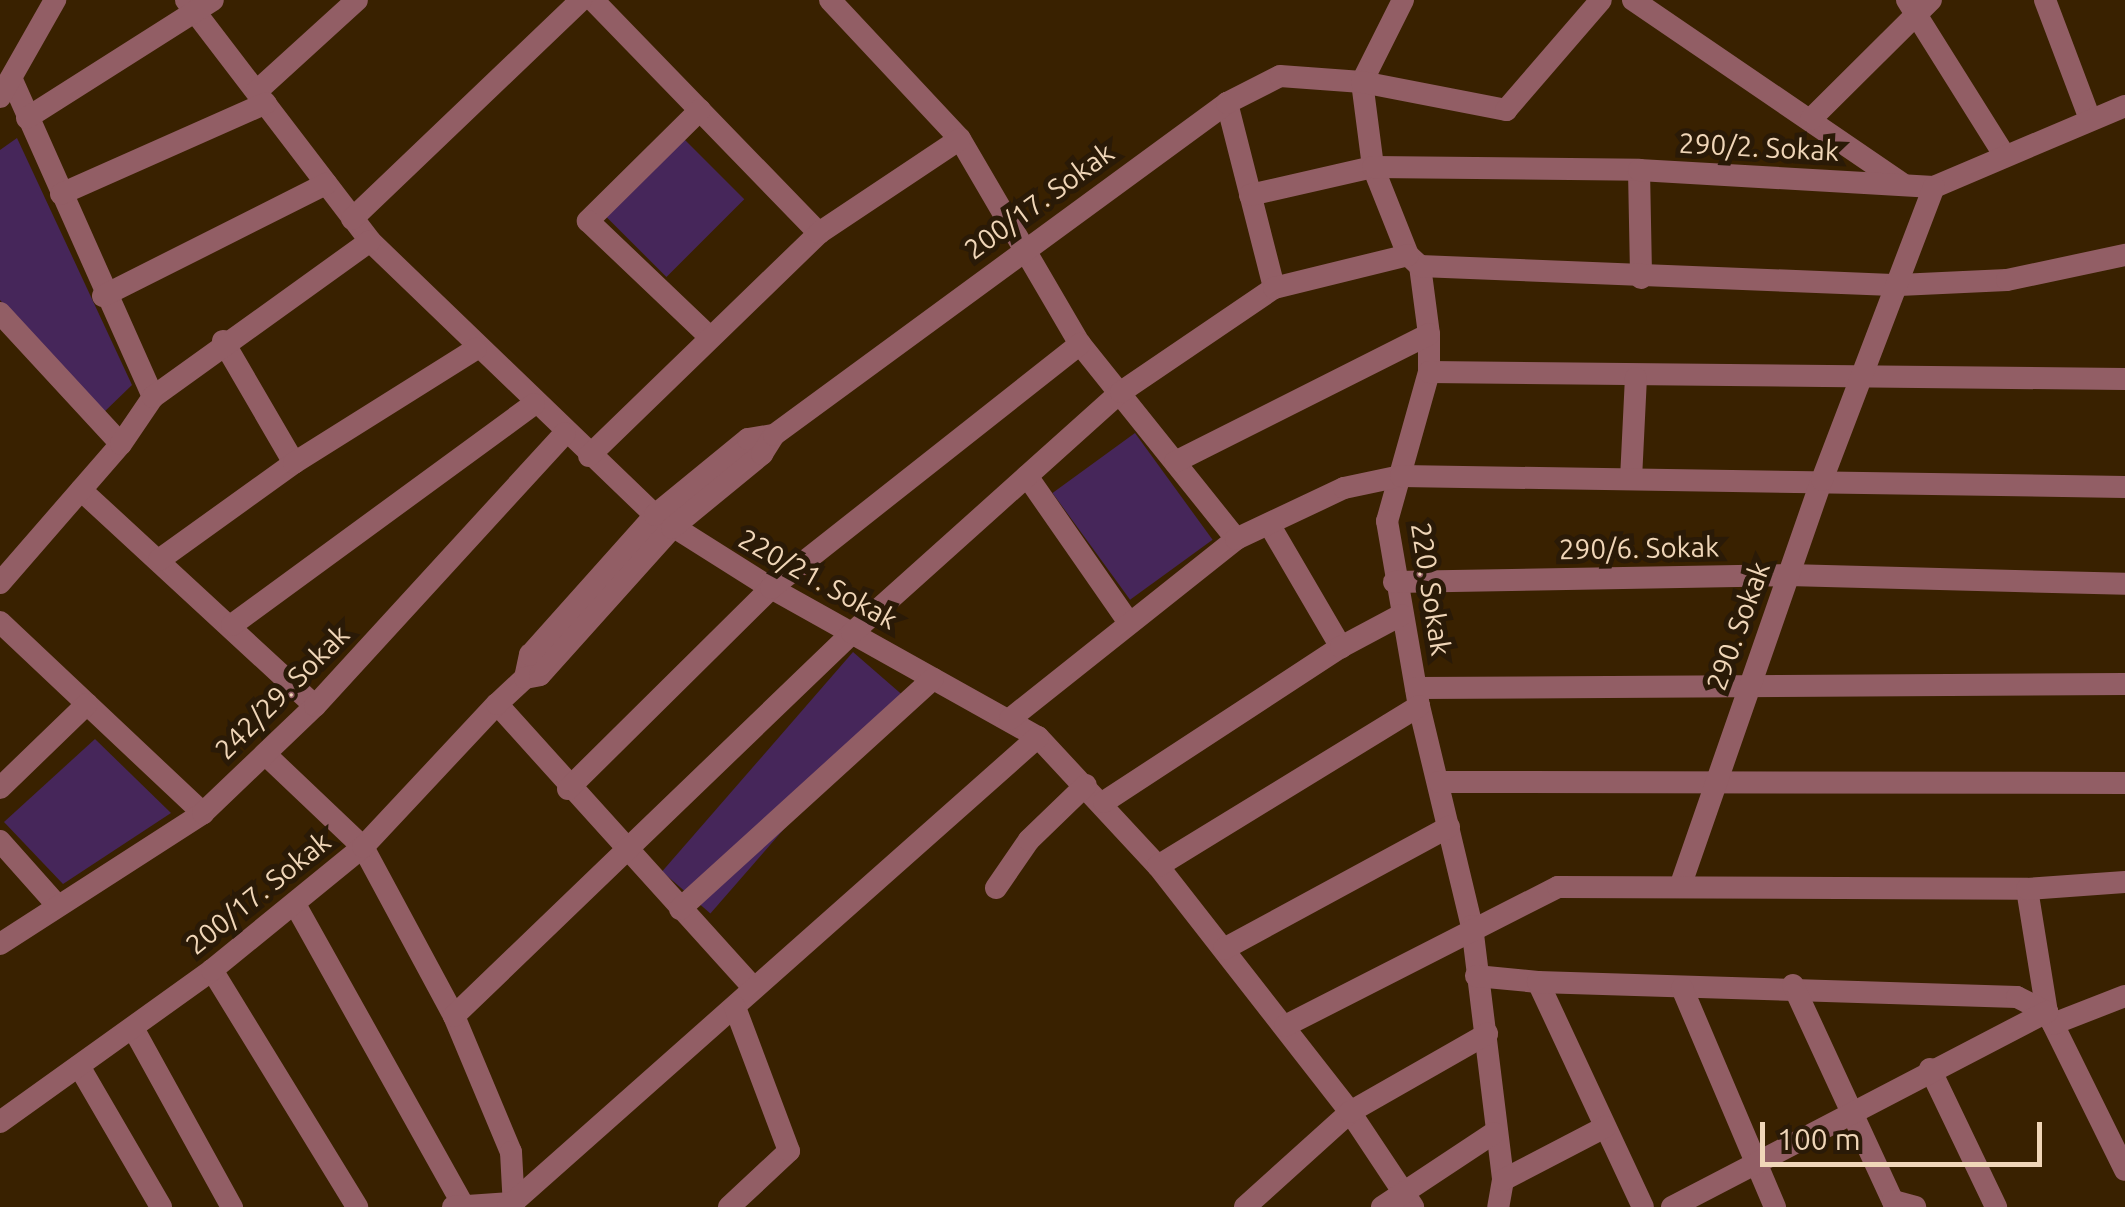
<!DOCTYPE html>
<style>
body{margin:0}
#map{position:relative;width:2125px;height:1207px;overflow:hidden;background:#392100;font-family:Ubuntu,sans-serif}
div>[style]{position:absolute}
.green>*{inset:0;background:#46265a;transform-origin:0 0}
.minor>*{height:22px;margin:-11px;padding:0 11px;transform-origin:11px;border-radius:11px;background:#925e65}
span{translate:-50% -50%;white-space:nowrap;text-align:center;line-height:1.15;-webkit-text-stroke:10px #2a1a07;paint-order:stroke}
.street-label{font-size:28px;color:#f0d6b8}
.scale{position:absolute;left:1760px;top:1122px;width:282px;height:45px;box-sizing:border-box;border:5px solid #f0d6b8;border-top:0;padding-left:12px;font-size:30px;line-height:35px;white-space:nowrap;color:#f0d6b8;-webkit-text-stroke:8px #2a1a07;paint-order:stroke}
</style>
<div id="map">
<div class="green">
<div style="left:682px;top:137px;width:88px;height:110px;rotate:45deg"></div>
<div style="clip-path:polygon(17px 138px,132px 385px,101px 415px,0 300px,0 150px)"></div>
<div style="left:1135px;top:433px;width:132px;height:102px;rotate:54deg"></div>
<div style="left:853px;top:652px;width:64px;height:291px;rotate:41deg"></div>
<div style="clip-path:polygon(95px 739px,171px 813px,63px 884px,4px 822px)"></div>
</div>
<div class="minor">
<div style="left:186px;top:0;width:303px;rotate:52.6deg"></div>
<div style="left:370px;top:241px;width:395px;rotate:43.9deg"></div>
<div style="left:655px;top:515px;width:137px;rotate:32.2deg"></div>
<div style="left:771px;top:588px;width:306px;rotate:29.2deg"></div>
<div style="left:1038px;top:737px;width:176px;rotate:47.1deg"></div>
<div style="left:1158px;top:866px;width:312px;rotate:52deg"></div>
<div style="left:1350px;top:1112px;width:114px;rotate:56.4deg"></div>
<div style="left:593px;top:0;width:325px;rotate:45.9deg"></div>
<div style="left:830px;top:0;width:190px;rotate:46.9deg"></div>
<div style="left:960px;top:139px;width:238px;rotate:59.7deg"></div>
<div style="left:1080px;top:344px;width:250px;rotate:51.3deg"></div>
<div style="left:1403px;top:0;width:92px;rotate:116.6deg"></div>
<div style="left:1362px;top:82px;width:86px;rotate:82.6deg"></div>
<div style="left:1373px;top:167px;width:95px;rotate:68.3deg"></div>
<div style="left:1408px;top:255px;width:16px;rotate:43deg"></div>
<div style="left:1420px;top:266px;width:69px;rotate:82.5deg"></div>
<div style="left:1429px;top:334px;width:38px;rotate:90deg"></div>
<div style="left:1429px;top:372px;width:155px;rotate:105.7deg"></div>
<div style="left:1387px;top:521px;width:188px;rotate:80.2deg"></div>
<div style="left:1419px;top:706px;width:226px;rotate:76.5deg"></div>
<div style="left:1472px;top:926px;width:256px;rotate:83deg"></div>
<div style="left:1503px;top:1180px;width:27px;rotate:100deg"></div>
<div style="left:1633px;top:0;width:327px;rotate:34.3deg"></div>
<div style="left:1907px;top:0;width:184px;rotate:57.9deg"></div>
<div style="left:2045px;top:0;width:127px;rotate:69.3deg"></div>
<div style="left:12px;top:80px;width:347px;rotate:66deg"></div>
<div style="left:257px;top:91px;width:135px;rotate:-42.3deg"></div>
<div style="left:0;top:97px;width:112px;rotate:-60.4deg"></div>
<div style="left:1227px;top:103px;width:191px;rotate:75.7deg"></div>
<div style="left:700px;top:110px;width:158px;rotate:135.3deg"></div>
<div style="left:588px;top:221px;width:168px;rotate:43.6deg"></div>
<div style="left:27px;top:118px;width:220px;rotate:-32.4deg"></div>
<div style="left:1811px;top:119px;width:169px;rotate:-44.8deg"></div>
<div style="left:1639px;top:170px;width:108px;rotate:88.9deg"></div>
<div style="left:61px;top:194px;width:224px;rotate:-23.9deg"></div>
<div style="left:1250px;top:195px;width:126px;rotate:-12.8deg"></div>
<div style="left:1373px;top:167px;width:266px;rotate:0.6deg"></div>
<div style="left:1639px;top:170px;width:295px;rotate:3.3deg"></div>
<div style="left:1934px;top:187px;width:207px;rotate:-23deg"></div>
<div style="left:352px;top:219px;width:317px;rotate:-43.7deg"></div>
<div style="left:1420px;top:266px;width:479px;rotate:2.3deg"></div>
<div style="left:1899px;top:285px;width:108px;rotate:-2.7deg"></div>
<div style="left:2007px;top:280px;width:121px;rotate:-12deg"></div>
<div style="left:103px;top:296px;width:250px;rotate:-26.7deg"></div>
<div style="left:0;top:313px;width:178px;rotate:47.3deg"></div>
<div style="left:223px;top:341px;width:141px;rotate:59.8deg"></div>
<div style="left:1429px;top:372px;width:696px;rotate:0.58deg"></div>
<div style="left:589px;top:456px;width:320px;rotate:-44.1deg"></div>
<div style="left:819px;top:233px;width:169px;rotate:-33.7deg"></div>
<div style="left:1175px;top:462px;width:284px;rotate:-26.7deg"></div>
<div style="left:1027px;top:476px;width:175px;rotate:55.2deg"></div>
<div style="left:1631px;top:479px;width:101px;rotate:-87.2deg"></div>
<div style="left:81px;top:490px;width:318px;rotate:42.7deg"></div>
<div style="left:1269px;top:524px;width:143px;rotate:59.7deg"></div>
<div style="left:159px;top:560px;width:166px;rotate:-35.7deg"></div>
<div style="left:294px;top:463px;width:215px;rotate:-32.1deg"></div>
<div style="left:1394px;top:582px;width:394px;rotate:-1deg"></div>
<div style="left:1788px;top:575px;width:337px;rotate:1.5deg"></div>
<div style="left:0;top:583px;width:184px;rotate:-49deg"></div>
<div style="left:121px;top:444px;width:57px;rotate:-55.8deg"></div>
<div style="left:153px;top:397px;width:267px;rotate:-35.7deg"></div>
<div style="left:0;top:622px;width:279px;rotate:43.3deg"></div>
<div style="left:232px;top:625px;width:374px;rotate:-36.2deg"></div>
<div style="left:525px;top:678px;width:24px;rotate:-78deg"></div>
<div style="left:530px;top:655px;width:188px;rotate:-48.2deg"></div>
<div style="left:655px;top:515px;width:120px;rotate:-39.3deg"></div>
<div style="left:748px;top:439px;width:26px;rotate:-9deg"></div>
<div style="left:1416px;top:688px;width:709px;rotate:-0.32deg"></div>
<div style="left:497px;top:704px;width:383px;rotate:47.9deg"></div>
<div style="left:1010px;top:719px;width:289px;rotate:-38.5deg"></div>
<div style="left:1236px;top:539px;width:119px;rotate:-25.3deg"></div>
<div style="left:1344px;top:488px;width:58px;rotate:-11.9deg"></div>
<div style="left:1401px;top:476px;width:724px;rotate:0.87deg"></div>
<div style="left:265px;top:754px;width:135px;rotate:43.5deg"></div>
<div style="left:363px;top:847px;width:192px;rotate:61.7deg"></div>
<div style="left:454px;top:1016px;width:147px;rotate:67.3deg"></div>
<div style="left:511px;top:1152px;width:55px;rotate:86.9deg"></div>
<div style="left:1439px;top:782px;width:686px;rotate:0.08deg"></div>
<div style="left:0;top:788px;width:121px;rotate:-44deg"></div>
<div style="left:568px;top:789px;width:286px;rotate:-44.7deg"></div>
<div style="left:771px;top:588px;width:394px;rotate:-38.3deg"></div>
<div style="left:1104px;top:802px;width:283px;rotate:-33.2deg"></div>
<div style="left:1341px;top:647px;width:68px;rotate:-28.1deg"></div>
<div style="left:0;top:841px;width:87px;rotate:48.3deg"></div>
<div style="left:1158px;top:866px;width:306px;rotate:-31.5deg"></div>
<div style="left:1681px;top:884px;width:428px;rotate:-70.8deg"></div>
<div style="left:1822px;top:480px;width:314px;rotate:-69.1deg"></div>
<div style="left:996px;top:888px;width:58px;rotate:-55.5deg"></div>
<div style="left:1029px;top:840px;width:79px;rotate:-44deg"></div>
<div style="left:2027px;top:889px;width:125px;rotate:80.8deg"></div>
<div style="left:2047px;top:1012px;width:176px;rotate:63.7deg"></div>
<div style="left:296px;top:906px;width:340px;rotate:60.8deg"></div>
<div style="left:680px;top:909px;width:342px;rotate:-42.3deg"></div>
<div style="left:0;top:944px;width:242px;rotate:-32.8deg"></div>
<div style="left:203px;top:813px;width:155px;rotate:-43.7deg"></div>
<div style="left:315px;top:706px;width:370px;rotate:-47.5deg"></div>
<div style="left:1224px;top:949px;width:256px;rotate:-28.5deg"></div>
<div style="left:212px;top:970px;width:278px;rotate:58.5deg"></div>
<div style="left:1476px;top:976px;width:62px;rotate:5.5deg"></div>
<div style="left:1538px;top:982px;width:248px;rotate:65deg"></div>
<div style="left:1538px;top:982px;width:479px;rotate:1.8deg"></div>
<div style="left:2017px;top:997px;width:34px;rotate:27deg"></div>
<div style="left:1793px;top:985px;width:238px;rotate:65.2deg"></div>
<div style="left:1893px;top:1201px;width:23px;rotate:15deg"></div>
<div style="left:1682px;top:988px;width:238px;rotate:67deg"></div>
<div style="left:454px;top:1016px;width:552px;rotate:-43.9deg"></div>
<div style="left:852px;top:633px;width:361px;rotate:-41.9deg"></div>
<div style="left:1121px;top:392px;width:185px;rotate:-34.2deg"></div>
<div style="left:1274px;top:288px;width:138px;rotate:-13.8deg"></div>
<div style="left:2053px;top:1024px;width:77px;rotate:-21.3deg"></div>
<div style="left:1285px;top:1026px;width:306px;rotate:-27deg"></div>
<div style="left:1558px;top:887px;width:469px;rotate:0.2deg"></div>
<div style="left:2027px;top:889px;width:98px;rotate:-4.1deg"></div>
<div style="left:133px;top:1028px;width:205px;rotate:61.1deg"></div>
<div style="left:79px;top:1066px;width:163px;rotate:59.8deg"></div>
<div style="left:1930px;top:1069px;width:153px;rotate:64.4deg"></div>
<div style="left:0;top:1122px;width:261px;rotate:-35.6deg"></div>
<div style="left:212px;top:970px;width:195px;rotate:-39.2deg"></div>
<div style="left:363px;top:847px;width:196px;rotate:-46.9deg"></div>
<div style="left:497px;top:704px;width:38px;rotate:-43deg"></div>
<div style="left:525px;top:678px;width:15px;rotate:-11deg"></div>
<div style="left:540px;top:675px;width:198px;rotate:-48.1deg"></div>
<div style="left:672px;top:528px;width:117px;rotate:-39.4deg"></div>
<div style="left:762px;top:454px;width:22px;rotate:-58deg"></div>
<div style="left:774px;top:435px;width:562px;rotate:-36.24deg"></div>
<div style="left:1227px;top:103px;width:59px;rotate:-27deg"></div>
<div style="left:1280px;top:76px;width:82px;rotate:4.2deg"></div>
<div style="left:1362px;top:82px;width:147px;rotate:11deg"></div>
<div style="left:1506px;top:110px;width:145px;rotate:-49.2deg"></div>
<div style="left:1503px;top:1180px;width:115px;rotate:-27.5deg"></div>
<div style="left:453px;top:1207px;width:59px;rotate:-3.9deg"></div>
<div style="left:508px;top:1207px;width:708px;rotate:-41.57deg"></div>
<div style="left:729px;top:1207px;width:82px;rotate:-43deg"></div>
<div style="left:789px;top:1151px;width:154px;rotate:-110.6deg"></div>
<div style="left:1245px;top:1207px;width:142px;rotate:-42.1deg"></div>
<div style="left:1350px;top:1112px;width:158px;rotate:-29.7deg"></div>
<div style="left:1382px;top:1207px;width:134px;rotate:-33.5deg"></div>
<div style="left:1672px;top:1207px;width:423px;rotate:-27.5deg"></div>
</div>
<div class="street-label">
<span style="left:1759px;top:147px;rotate:3deg">290/2. Sokak</span>
<span style="left:1039px;top:201px;rotate:-36deg">200/17. Sokak</span>
<span style="left:1639px;top:548px;rotate:-1deg">290/6. Sokak</span>
<span style="left:818px;top:579px;rotate:29deg">220/21. Sokak</span>
<span style="left:1431px;top:589px;rotate:81deg">220. Sokak</span>
<span style="left:1738px;top:626px;rotate:-70deg">290. Sokak</span>
<span style="left:282px;top:692px;rotate:-45deg">242/29. Sokak</span>
<span style="left:258px;top:893px;rotate:-39deg">200/17. Sokak</span>
</div>
<div class="scale">100 m</div>
</div>
